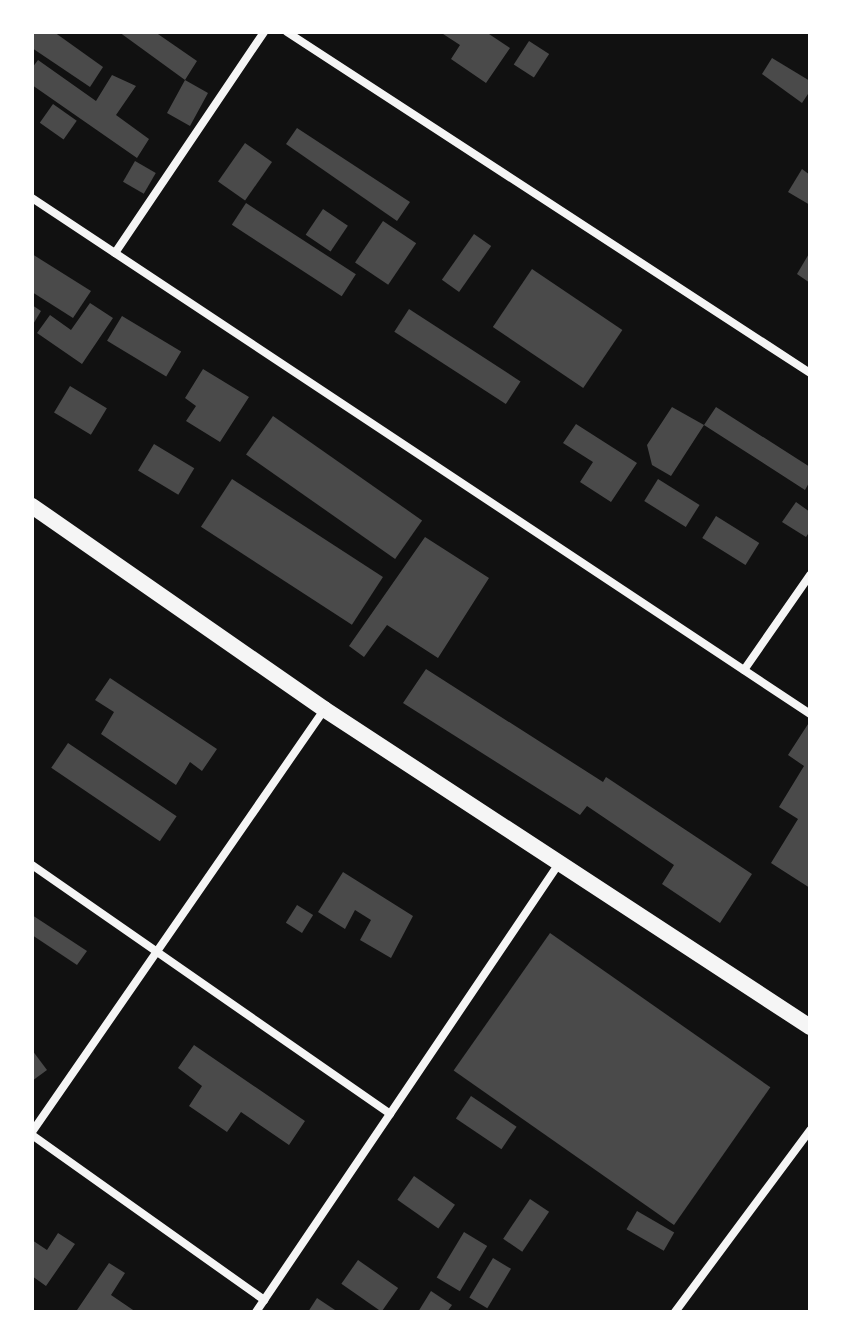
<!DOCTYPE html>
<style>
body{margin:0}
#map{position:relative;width:842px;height:1344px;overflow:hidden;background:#111;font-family:"Libre Baskerville",serif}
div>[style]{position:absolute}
.building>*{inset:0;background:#4a4a4a;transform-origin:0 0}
.minor>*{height:8px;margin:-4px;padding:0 4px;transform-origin:4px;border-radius:4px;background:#f5f5f5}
.secondary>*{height:16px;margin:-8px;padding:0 8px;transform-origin:8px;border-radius:8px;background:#f5f5f5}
span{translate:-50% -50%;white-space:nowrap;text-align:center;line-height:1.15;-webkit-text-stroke:8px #fff;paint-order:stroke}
.frame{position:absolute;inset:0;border:34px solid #fff;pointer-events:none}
</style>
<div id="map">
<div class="building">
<div style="clip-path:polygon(32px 32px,54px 32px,103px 67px,90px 87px,32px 48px)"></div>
<div style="clip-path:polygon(119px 32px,155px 32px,197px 61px,185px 80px,208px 93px,190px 126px,167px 113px,185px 80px)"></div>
<div style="clip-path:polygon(440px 32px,486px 32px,510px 48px,486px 83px,451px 59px,460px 45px)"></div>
<div style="left:529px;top:41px;width:24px;height:28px;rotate:33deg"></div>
<div style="clip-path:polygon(772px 58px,810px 81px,810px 91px,802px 103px,762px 74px)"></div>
<div style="clip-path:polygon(38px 60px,96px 101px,112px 75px,136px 86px,116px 115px,149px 139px,137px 158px,32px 85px,32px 68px)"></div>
<div style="left:53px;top:104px;width:29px;height:23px;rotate:35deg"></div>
<div style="clip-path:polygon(297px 128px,410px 202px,397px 221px,286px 144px)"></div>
<div style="left:245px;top:143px;width:33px;height:47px;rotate:35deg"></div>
<div style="left:135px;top:161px;width:24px;height:24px;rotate:30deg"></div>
<div style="clip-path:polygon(802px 169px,810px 175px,810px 205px,788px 192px)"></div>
<div style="left:246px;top:203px;width:131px;height:26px;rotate:33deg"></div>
<div style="left:323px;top:209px;width:30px;height:31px;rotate:34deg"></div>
<div style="left:383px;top:221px;width:40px;height:50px;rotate:34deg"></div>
<div style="left:474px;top:234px;width:21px;height:56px;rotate:35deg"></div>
<div style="clip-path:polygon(810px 252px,810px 283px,797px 274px)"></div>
<div style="clip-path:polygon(32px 254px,91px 291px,73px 318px,32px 292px)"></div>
<div style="left:532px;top:269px;width:109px;height:70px;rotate:34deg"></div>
<div style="clip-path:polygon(90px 303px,113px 318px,82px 364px,37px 333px,50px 315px,71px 330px)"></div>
<div style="clip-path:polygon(32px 305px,41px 311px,32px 326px)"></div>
<div style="left:409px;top:309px;width:133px;height:27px;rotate:33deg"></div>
<div style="left:122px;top:316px;width:69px;height:29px;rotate:31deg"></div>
<div style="clip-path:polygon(203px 369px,249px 397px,220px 442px,186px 421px,196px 406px,185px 398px)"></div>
<div style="left:70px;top:386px;width:43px;height:31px;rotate:31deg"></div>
<div style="clip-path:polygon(672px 407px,704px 425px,716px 407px,810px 467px,810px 481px,805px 490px,704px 425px,671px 476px,652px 465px,647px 445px)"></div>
<div style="left:273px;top:416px;width:182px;height:47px;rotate:35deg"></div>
<div style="clip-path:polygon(576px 424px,637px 463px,611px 502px,580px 482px,593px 462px,563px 443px)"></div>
<div style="left:154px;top:444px;width:47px;height:31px;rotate:31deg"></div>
<div style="left:232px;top:479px;width:180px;height:57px;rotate:33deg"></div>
<div style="left:658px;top:479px;width:49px;height:26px;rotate:32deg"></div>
<div style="clip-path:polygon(796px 502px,810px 512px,810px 531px,806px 537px,782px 522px)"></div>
<div style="left:716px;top:516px;width:51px;height:26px;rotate:32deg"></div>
<div style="clip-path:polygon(425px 537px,489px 578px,438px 658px,387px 625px,364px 657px,349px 646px)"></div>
<div style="clip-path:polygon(426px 669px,603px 782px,606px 777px,752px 874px,720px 923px,662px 884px,674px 865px,587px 806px,580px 815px,403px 703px)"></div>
<div style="clip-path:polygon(110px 678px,217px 749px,202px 771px,190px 762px,176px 785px,101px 734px,114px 712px,95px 700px)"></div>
<div style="clip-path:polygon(810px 721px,810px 888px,771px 863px,798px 819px,779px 807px,804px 766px,788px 755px)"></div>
<div style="left:68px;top:743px;width:131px;height:30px;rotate:34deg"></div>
<div style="clip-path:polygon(343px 872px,413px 916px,391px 958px,360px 940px,371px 920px,355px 910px,345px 929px,318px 912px)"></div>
<div style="left:297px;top:905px;width:19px;height:21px;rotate:32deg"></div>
<div style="clip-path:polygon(32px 915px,87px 951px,77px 965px,32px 935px)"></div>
<div style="left:550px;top:933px;width:269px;height:168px;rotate:35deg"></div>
<div style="clip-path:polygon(194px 1045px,305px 1121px,289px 1145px,241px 1112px,227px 1132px,189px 1106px,202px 1086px,178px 1068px)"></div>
<div style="clip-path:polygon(32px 1050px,47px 1070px,32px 1081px)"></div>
<div style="left:471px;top:1096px;width:55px;height:27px;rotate:34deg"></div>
<div style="left:414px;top:1176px;width:50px;height:29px;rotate:35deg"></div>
<div style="left:530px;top:1199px;width:23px;height:48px;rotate:34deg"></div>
<div style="left:637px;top:1211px;width:43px;height:21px;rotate:30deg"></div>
<div style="left:464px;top:1232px;width:27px;height:53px;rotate:31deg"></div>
<div style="clip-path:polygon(58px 1233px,75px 1244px,46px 1286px,32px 1276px,32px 1240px,47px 1250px)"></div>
<div style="left:493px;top:1258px;width:21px;height:46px;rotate:31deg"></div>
<div style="left:358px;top:1260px;width:49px;height:29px;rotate:35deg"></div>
<div style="clip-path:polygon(109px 1263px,125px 1273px,111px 1295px,136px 1312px,79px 1312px,77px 1310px)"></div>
<div style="clip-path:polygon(431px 1291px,452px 1305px,447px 1312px,418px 1312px)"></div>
<div style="clip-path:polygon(317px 1298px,338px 1312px,308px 1312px)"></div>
</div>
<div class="minor">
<div style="left:287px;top:32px;width:624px;rotate:33.1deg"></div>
<div style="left:32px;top:198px;width:934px;rotate:33.55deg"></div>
<div style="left:115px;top:253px;width:267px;rotate:-56deg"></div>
<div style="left:744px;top:670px;width:116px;rotate:-55.2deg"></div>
<div style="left:32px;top:865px;width:436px;rotate:34.8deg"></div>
<div style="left:390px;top:1114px;width:239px;rotate:124.1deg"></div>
<div style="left:390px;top:1114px;width:300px;rotate:-56deg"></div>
<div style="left:32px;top:1132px;width:513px;rotate:-55.32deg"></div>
<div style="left:32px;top:1135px;width:285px;rotate:35.4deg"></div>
<div style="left:675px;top:1312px;width:227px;rotate:-53.4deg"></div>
</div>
<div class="secondary">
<div style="left:32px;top:506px;width:356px;rotate:34.8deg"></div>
<div style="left:324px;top:709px;width:581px;rotate:33.2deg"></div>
</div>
<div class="frame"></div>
</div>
